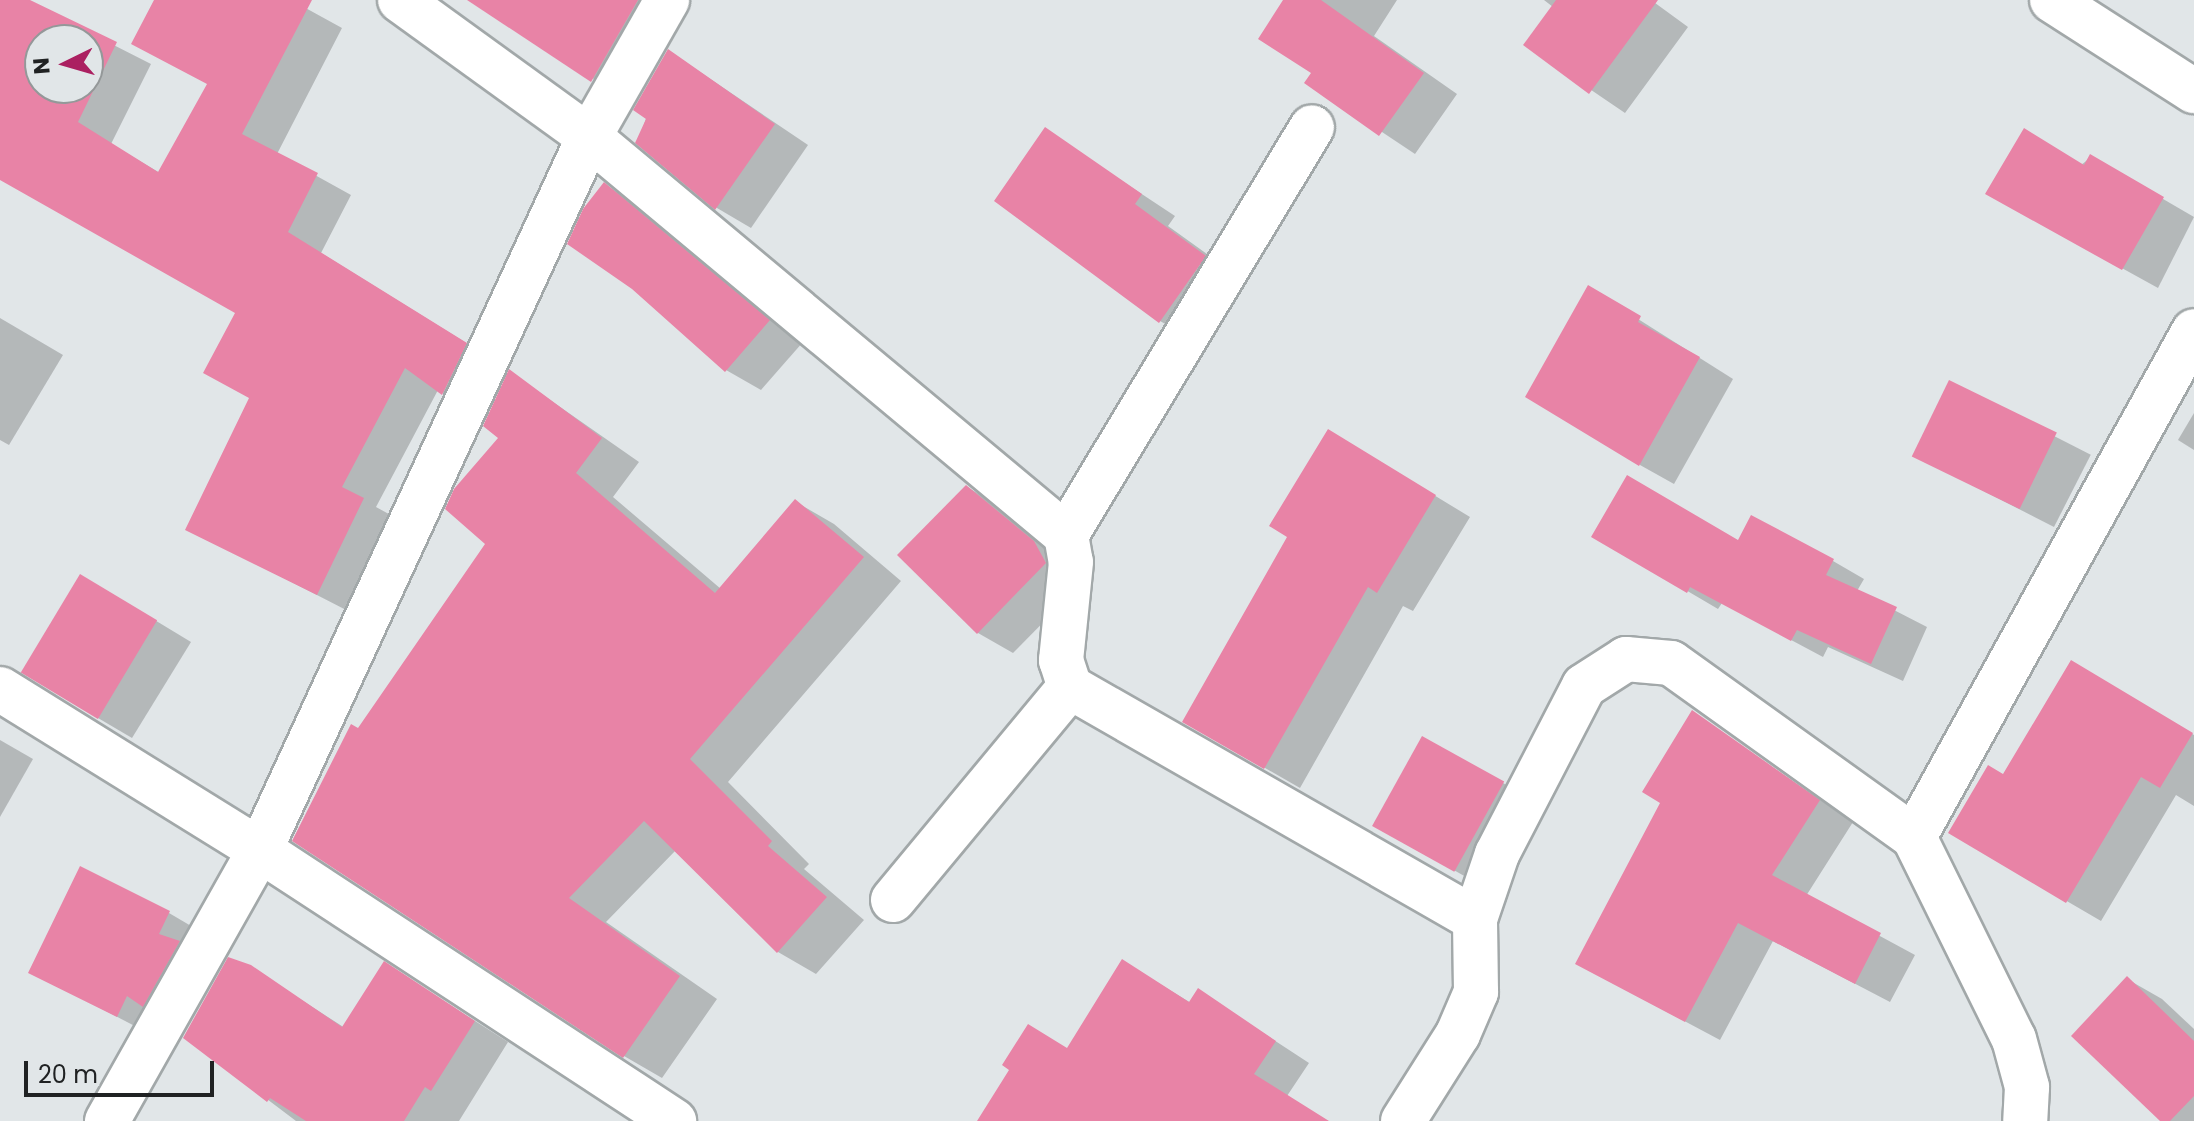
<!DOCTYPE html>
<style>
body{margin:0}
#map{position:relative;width:2194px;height:1121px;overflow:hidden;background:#e1e6e8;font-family:Poppins,sans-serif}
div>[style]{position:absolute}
.shadow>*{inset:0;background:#0003;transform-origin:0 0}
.building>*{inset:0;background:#e883a6;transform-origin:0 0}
.roads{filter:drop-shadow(2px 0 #a2a8a9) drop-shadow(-2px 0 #a2a8a9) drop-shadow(0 2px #a2a8a9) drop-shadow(0 -2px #a2a8a9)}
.minor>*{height:44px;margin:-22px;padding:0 22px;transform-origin:22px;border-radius:22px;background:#fff}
span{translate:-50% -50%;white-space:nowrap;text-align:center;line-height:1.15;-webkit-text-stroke:6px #e1e6e8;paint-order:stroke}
.north{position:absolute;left:24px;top:24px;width:80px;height:80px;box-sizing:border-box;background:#e1e6e8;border:2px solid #949899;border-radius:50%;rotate:265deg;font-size:22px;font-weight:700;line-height:32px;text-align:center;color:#202223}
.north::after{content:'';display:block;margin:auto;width:28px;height:36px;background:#ab2061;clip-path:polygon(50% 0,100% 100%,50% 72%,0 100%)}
.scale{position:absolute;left:24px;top:1061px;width:190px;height:36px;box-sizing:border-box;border:4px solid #202223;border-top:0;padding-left:10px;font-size:24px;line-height:28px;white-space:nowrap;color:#202223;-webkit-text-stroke:6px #e1e6e8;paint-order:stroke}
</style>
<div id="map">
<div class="shadow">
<div style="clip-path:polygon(evenodd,6px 0,25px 0,151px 64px,111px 144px,160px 173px,209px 85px,156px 0,291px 0,342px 28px,277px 154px,351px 195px,321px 253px,500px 364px,477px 414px,438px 390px,376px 507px,398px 519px,352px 613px,188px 529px,251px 399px,237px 312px,0 177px,0 13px,6px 0,40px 40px,88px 40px,88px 88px,40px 88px,40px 40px)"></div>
<div style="clip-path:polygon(502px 0,659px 0,627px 100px,493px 15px)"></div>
<div style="clip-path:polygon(1285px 0,1397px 0,1374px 36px,1457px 94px,1415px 154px,1307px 82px,1313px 73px)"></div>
<div style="clip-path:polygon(1544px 0,1651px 0,1688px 27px,1625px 113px,1525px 45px,1553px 7px)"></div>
<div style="clip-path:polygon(669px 51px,808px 145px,751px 228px,717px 208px,638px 142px)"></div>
<div style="clip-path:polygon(1045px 130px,1175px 216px,1168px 226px,1239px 277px,1195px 341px,1160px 321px)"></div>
<div style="clip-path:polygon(2091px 157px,2194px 217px,2158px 288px,2022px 213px)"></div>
<div style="clip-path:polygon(605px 185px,639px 205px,803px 342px,761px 390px,726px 370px)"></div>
<div style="clip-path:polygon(1589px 288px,1733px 379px,1674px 484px,1640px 465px)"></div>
<div style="clip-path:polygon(0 318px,63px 355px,9px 445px,0 440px)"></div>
<div style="clip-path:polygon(510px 372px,639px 462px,613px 497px,721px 589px,796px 502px,834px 524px,901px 581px,728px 782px,809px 864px,804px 869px,864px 920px,816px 974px,778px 952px,676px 850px,606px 922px,717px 999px,662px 1078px,624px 1056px,358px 730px,487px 544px)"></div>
<div style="left:1950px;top:383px;width:158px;height:81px;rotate:27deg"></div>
<div style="clip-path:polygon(2194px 413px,2194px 450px,2178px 440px)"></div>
<div style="clip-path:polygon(1363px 452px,1470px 517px,1413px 611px,1403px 606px,1300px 788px,1185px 722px)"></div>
<div style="clip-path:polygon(967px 487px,1001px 507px,1078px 572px,1080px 585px,1013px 653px,978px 633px,900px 555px)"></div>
<div style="clip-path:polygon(1594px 536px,1739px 542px,1833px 561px,1864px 579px,1857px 591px,1927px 627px,1903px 681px,1828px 647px,1823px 657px,1722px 603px,1718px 609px)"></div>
<div style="clip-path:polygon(115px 596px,191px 642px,132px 738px,98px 718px)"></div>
<div style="clip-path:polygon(2106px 683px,2194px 735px,2194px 806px,2176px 795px,2101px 921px,1950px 833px)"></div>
<div style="clip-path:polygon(1692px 713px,1853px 822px,1806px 896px,1915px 955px,1890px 1002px,1773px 941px,1720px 1040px,1613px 983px)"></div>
<div style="clip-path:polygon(0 740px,33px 759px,0 817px)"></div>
<div style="clip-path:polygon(1503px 783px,1537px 803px,1489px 890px,1376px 826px)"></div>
<div style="clip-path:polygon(169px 913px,203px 933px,152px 1035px,31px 972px)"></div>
<div style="clip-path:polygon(1122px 961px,1191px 1003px,1199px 991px,1309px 1063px,1287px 1096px,1328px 1121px,980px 1121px,1068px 1049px)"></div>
<div style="clip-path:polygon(384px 963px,508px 1042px,459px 1121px,296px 1121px,185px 1037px,250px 967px,345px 1028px)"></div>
<div style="clip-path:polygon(2127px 979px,2162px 999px,2194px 1029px,2194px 1121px,2163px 1121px)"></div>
</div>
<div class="building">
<div style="clip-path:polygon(evenodd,0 0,30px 0,117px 42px,78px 122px,158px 172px,207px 84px,131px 44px,154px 0,312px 0,242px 134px,318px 173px,288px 232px,467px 343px,442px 395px,405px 368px,342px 487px,364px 498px,317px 595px,185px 530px,249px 398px,203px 373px,235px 313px,0 180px,0 0,40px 40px,88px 40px,88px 88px,40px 88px,40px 40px)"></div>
<div style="clip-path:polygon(467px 0,638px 0,591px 82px)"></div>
<div style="clip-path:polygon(1283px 0,1321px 0,1424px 73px,1379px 136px,1304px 83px,1311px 73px,1258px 39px)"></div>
<div style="clip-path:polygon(1556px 0,1658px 0,1589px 94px,1523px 45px)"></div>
<div style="clip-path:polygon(668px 49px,775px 124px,715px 210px,635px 143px,646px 119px,633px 110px)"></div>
<div style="clip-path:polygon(1045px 127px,1142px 194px,1135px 204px,1206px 256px,1159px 323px,994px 201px)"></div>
<div style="clip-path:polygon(2024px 128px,2084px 165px,2090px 154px,2164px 197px,2122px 270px,1985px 194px)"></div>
<div style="clip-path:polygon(604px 182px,770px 320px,725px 372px,632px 289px,567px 244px,583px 209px)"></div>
<div style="clip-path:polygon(1588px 285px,1641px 316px,1638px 322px,1700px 357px,1639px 466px,1525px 397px)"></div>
<div style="clip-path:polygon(509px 369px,602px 438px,576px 473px,715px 593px,795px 499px,864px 557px,690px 759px,772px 841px,768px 846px,827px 897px,777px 953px,644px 821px,569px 898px,680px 976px,623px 1058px,292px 841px,351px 724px,358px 728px,485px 544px,445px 509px,454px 489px,498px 438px,483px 426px)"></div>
<div style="left:1949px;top:380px;width:120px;height:85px;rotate:26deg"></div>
<div style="clip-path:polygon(1328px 429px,1436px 495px,1377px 593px,1368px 587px,1264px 769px,1182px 722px,1287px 537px,1269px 526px)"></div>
<div style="clip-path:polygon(1627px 475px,1738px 540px,1751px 515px,1834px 559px,1826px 575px,1897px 607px,1871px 664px,1797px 630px,1791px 641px,1690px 587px,1687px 593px,1591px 537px)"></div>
<div style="clip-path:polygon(966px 485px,1034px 541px,1046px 563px,977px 634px,897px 555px)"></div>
<div style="left:80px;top:574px;width:90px;height:115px;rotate:31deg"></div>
<div style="clip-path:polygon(2071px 660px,2193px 733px,2160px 788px,2141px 777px,2066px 903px,1948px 833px,1988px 765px,2003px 774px)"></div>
<div style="clip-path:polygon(1692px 710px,1820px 800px,1772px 875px,1881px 933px,1855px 984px,1738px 923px,1685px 1022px,1575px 964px,1660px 803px,1642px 792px)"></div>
<div style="left:1422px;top:736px;width:94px;height:103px;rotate:29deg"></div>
<div style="clip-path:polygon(80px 866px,170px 911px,159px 934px,180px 941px,143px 1007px,127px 996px,117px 1017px,28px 973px)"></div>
<div style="clip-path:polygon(228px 957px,251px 965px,342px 1027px,384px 961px,475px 1021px,431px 1091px,425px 1087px,404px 1121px,306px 1121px,270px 1098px,267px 1102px,183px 1038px)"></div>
<div style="clip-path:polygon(1122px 959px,1189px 1002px,1198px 988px,1276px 1041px,1254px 1074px,1329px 1121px,977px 1121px,1009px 1070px,1002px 1065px,1028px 1024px,1067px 1048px)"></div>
<div style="clip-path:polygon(2127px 976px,2194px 1041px,2194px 1096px,2170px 1121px,2160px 1121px,2071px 1036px)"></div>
</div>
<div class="roads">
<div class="minor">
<div style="left:400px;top:0;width:233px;rotate:35.9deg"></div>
<div style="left:589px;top:137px;width:621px;rotate:39.84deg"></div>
<div style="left:1066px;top:535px;width:27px;rotate:80deg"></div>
<div style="left:1071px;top:562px;width:99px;rotate:95.8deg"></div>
<div style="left:1061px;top:660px;width:28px;rotate:72deg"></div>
<div style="left:1070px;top:687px;width:467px;rotate:29.8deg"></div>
<div style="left:2052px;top:0;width:169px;rotate:32.7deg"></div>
<div style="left:1066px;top:535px;width:476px;rotate:-58.9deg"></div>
<div style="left:0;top:689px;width:306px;rotate:31.8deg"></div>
<div style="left:260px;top:850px;width:495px;rotate:33.2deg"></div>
<div style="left:1914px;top:837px;width:578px;rotate:-61.04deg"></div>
<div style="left:893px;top:900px;width:277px;rotate:-50.3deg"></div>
<div style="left:107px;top:1121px;width:311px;rotate:-60.6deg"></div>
<div style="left:260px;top:850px;width:785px;rotate:-65.23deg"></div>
<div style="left:589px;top:137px;width:158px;rotate:-60.3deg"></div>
<div style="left:1403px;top:1121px;width:103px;rotate:-57.7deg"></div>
<div style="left:1458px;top:1034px;width:46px;rotate:-66.8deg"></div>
<div style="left:1476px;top:992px;width:73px;rotate:-90.8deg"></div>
<div style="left:1475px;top:919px;width:69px;rotate:-71.3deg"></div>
<div style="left:1497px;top:854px;width:189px;rotate:-62.6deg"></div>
<div style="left:1584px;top:686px;width:50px;rotate:-32.7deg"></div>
<div style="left:1626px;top:659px;width:45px;rotate:5.1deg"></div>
<div style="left:1671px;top:663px;width:299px;rotate:35.6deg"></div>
<div style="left:1914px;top:837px;width:225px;rotate:63.7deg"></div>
<div style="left:2014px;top:1039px;width:50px;rotate:74.8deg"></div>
<div style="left:2027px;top:1087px;width:34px;rotate:93deg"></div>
</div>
</div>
<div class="north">N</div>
<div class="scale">20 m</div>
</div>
